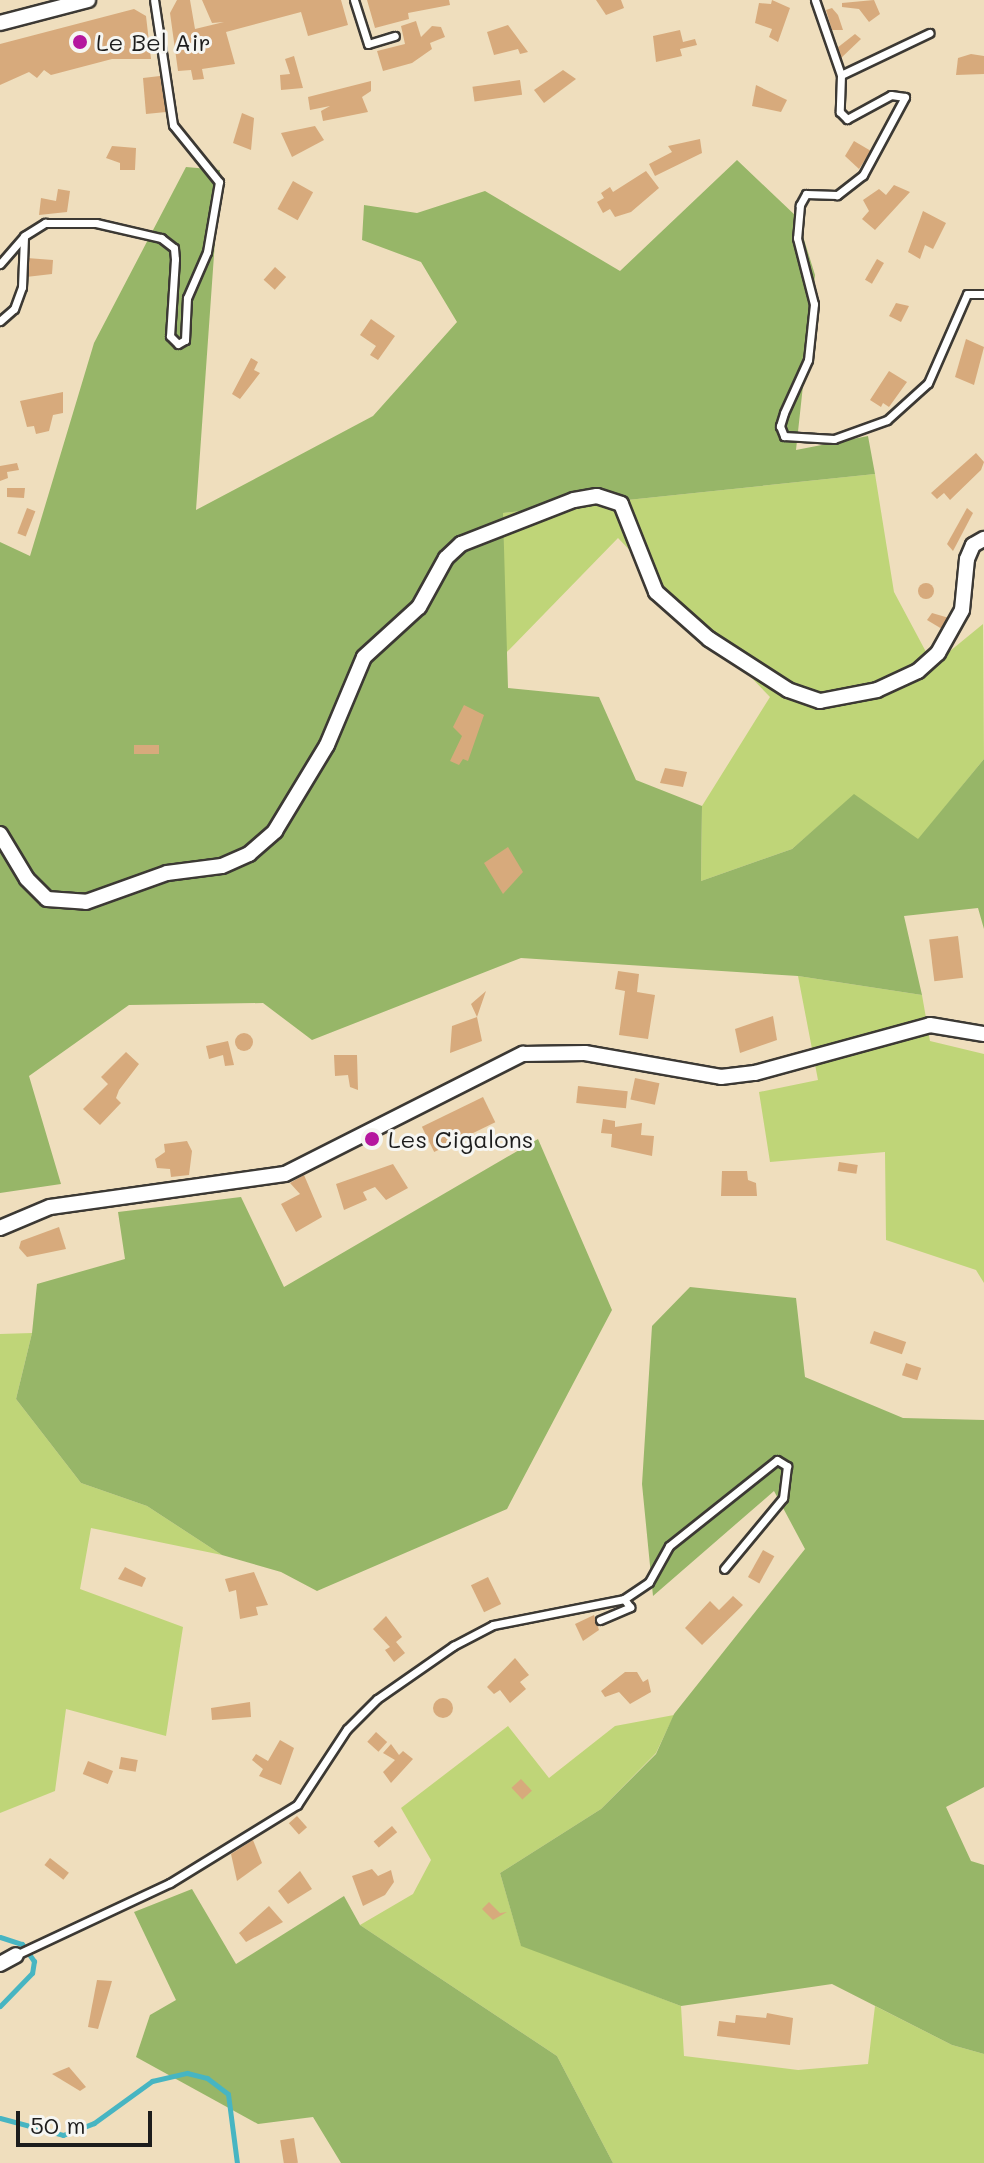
<!DOCTYPE html>
<style>
body{margin:0}
#map{position:relative;width:984px;height:2163px;overflow:hidden;background:#efdebd;font-family:Mali,sans-serif}
div>[style]{position:absolute}
.green>*{inset:0;background:#bfd578}
.forest>*{inset:0;background:#97b668}
.stream>*{height:5px;margin:-2.5px;padding:0 2.5px;transform-origin:2.5px;border-radius:2.5px;background:#47b5c2}
.building>*{inset:0;background:#d7aa7c;transform-origin:0 0}
.round{border-radius:50%}
.roads{filter:drop-shadow(2px 0 #3c3934) drop-shadow(-2px 0 #3c3934) drop-shadow(0 2px #3c3934) drop-shadow(0 -2px #3c3934)}
.service>*{height:7px;margin:-3.5px;padding:0 3.5px;transform-origin:3.5px;border-radius:3.5px;background:#fff}
.minor>*{height:14px;margin:-7px;padding:0 7px;transform-origin:7px;border-radius:7px;background:#fff}
.dots>*{width:22px;height:22px;translate:-50% -50%;box-sizing:border-box;border:4px solid #f6f6f2;border-radius:50%}
span{translate:-50% -50%;white-space:nowrap;text-align:center;line-height:1.15;-webkit-text-stroke:6px #f6f6f2;paint-order:stroke}
.poi-label{font-size:24px;color:#1c1c1c}
.left{translate:0 -50%;text-align:left}
.scale{position:absolute;left:16px;top:2111px;width:136px;height:36px;box-sizing:border-box;border:4px solid #1c1c1c;border-top:0;padding-left:10px;font-size:24px;line-height:28px;white-space:nowrap;color:#1c1c1c;-webkit-text-stroke:6px #f6f6f2;paint-order:stroke}
</style>
<div id="map">
<div class="green">
<div style="clip-path:polygon(875px 474px,894px 592px,933px 665px,983px 624px,984px 759px,918px 840px,854px 795px,792px 849px,701px 881px,702px 806px,770px 697px,618px 538px,504px 655px,503px 513px)"></div>
<div style="clip-path:polygon(798px 976px,922px 995px,930px 1041px,984px 1054px,984px 1283px,976px 1270px,886px 1240px,885px 1152px,770px 1162px,759px 1092px,818px 1080px)"></div>
<div style="clip-path:polygon(32px 1333px,16px 1399px,81px 1483px,147px 1506px,222px 1555px,91px 1528px,80px 1589px,183px 1627px,166px 1736px,66px 1709px,55px 1791px,0 1813px,0 1334px)"></div>
<div style="clip-path:polygon(674px 1715px,656px 1753px,601px 1809px,500px 1873px,521px 1945px,681px 2006px,684px 2056px,798px 2070px,868px 2064px,875px 2006px,952px 2045px,984px 2054px,984px 2163px,613px 2163px,557px 2056px,360px 1925px,413px 1894px,431px 1860px,401px 1808px,508px 1726px,549px 1778px,615px 1726px)"></div>
</div>
<div class="forest">
<div style="clip-path:polygon(737px 160px,797px 217px,815px 275px,796px 450px,868px 436px,875px 474px,503px 513px,508px 688px,599px 697px,636px 780px,702px 806px,701px 881px,792px 849px,854px 794px,918px 839px,984px 759px,984px 929px,978px 908px,904px 916px,922px 995px,798px 976px,521px 958px,312px 1040px,263px 1003px,129px 1005px,29px 1076px,61px 1184px,0 1193px,0 542px,30px 556px,94px 343px,186px 167px,220px 170px,196px 510px,373px 416px,457px 322px,421px 262px,362px 240px,364px 205px,417px 213px,485px 191px,620px 271px)"></div>
<div style="clip-path:polygon(538px 1139px,612px 1310px,507px 1509px,317px 1591px,281px 1572px,222px 1555px,147px 1506px,81px 1483px,16px 1399px,32px 1333px,37px 1284px,125px 1259px,118px 1212px,241px 1197px,284px 1287px)"></div>
<div style="clip-path:polygon(690px 1287px,796px 1298px,805px 1377px,903px 1418px,984px 1420px,984px 1787px,946px 1807px,971px 1861px,984px 1865px,984px 2054px,952px 2045px,832px 1984px,681px 2006px,521px 1946px,500px 1873px,601px 1809px,656px 1754px,674px 1714px,805px 1549px,774px 1491px,653px 1596px,642px 1484px,652px 1326px)"></div>
<div style="clip-path:polygon(192px 1889px,236px 1964px,344px 1896px,360px 1925px,557px 2056px,613px 2163px,341px 2163px,313px 2117px,258px 2124px,136px 2057px,150px 2015px,176px 2000px,134px 1912px)"></div>
</div>
<div class="stream">
<div style="left:0;top:1937px;width:23px;rotate:18deg"></div>
<div style="left:22px;top:1944px;width:21px;rotate:55deg"></div>
<div style="left:34px;top:1961px;width:12px;rotate:99deg"></div>
<div style="left:32px;top:1973px;width:46px;rotate:134.1deg"></div>
<div style="left:0;top:2118px;width:65px;rotate:15.1deg"></div>
<div style="left:63px;top:2135px;width:33px;rotate:-21deg"></div>
<div style="left:94px;top:2123px;width:72px;rotate:-35.9deg"></div>
<div style="left:152px;top:2081px;width:36px;rotate:-13deg"></div>
<div style="left:187px;top:2073px;width:21px;rotate:14deg"></div>
<div style="left:207px;top:2078px;width:26px;rotate:37deg"></div>
<div style="left:228px;top:2094px;width:70px;rotate:82.6deg"></div>
</div>
<div class="building">
<div style="clip-path:polygon(177px 0,190px 0,195px 29px,224px 22px,212px 23px,202px 0,341px 0,348px 25px,308px 36px,301px 12px,226px 32px,235px 64px,202px 69px,204px 79px,193px 80px,191px 70px,178px 71px,170px 13px)"></div>
<div style="clip-path:polygon(367px 0,449px 0,450px 5px,408px 13px,409px 19px,375px 28px)"></div>
<div style="clip-path:polygon(596px 0,621px 0,624px 8px,606px 15px)"></div>
<div style="clip-path:polygon(772px 0,790px 8px,778px 42px,769px 37px,772px 29px,755px 23px,759px 3px,771px 4px)"></div>
<div style="clip-path:polygon(874px 0,880px 14px,869px 22px,859px 9px,842px 7px,842px 3px)"></div>
<div style="clip-path:polygon(832px 8px,838px 15px,843px 30px,832px 30px,826px 10px)"></div>
<div style="clip-path:polygon(134px 9px,146px 16px,151px 59px,112px 59px,51px 75px,44px 70px,37px 78px,29px 72px,0 85px,0 44px)"></div>
<div style="clip-path:polygon(416px 21px,421px 37px,432px 26px,441px 27px,445px 37px,430px 43px,432px 49px,412px 63px,383px 71px,377px 51px,405px 44px,401px 26px)"></div>
<div style="clip-path:polygon(508px 25px,528px 52px,520px 54px,518px 49px,494px 55px,487px 32px)"></div>
<div style="clip-path:polygon(680px 30px,683px 42px,695px 39px,697px 45px,680px 49px,682px 56px,656px 62px,653px 36px)"></div>
<div style="clip-path:polygon(855px 34px,861px 39px,840px 59px,837px 48px)"></div>
<div style="clip-path:polygon(971px 54px,984px 56px,984px 74px,956px 75px,958px 58px)"></div>
<div style="clip-path:polygon(294px 56px,303px 88px,281px 90px,280px 75px,290px 74px,285px 59px)"></div>
<div style="clip-path:polygon(563px 70px,576px 79px,544px 103px,534px 90px)"></div>
<div style="clip-path:polygon(160px 76px,166px 112px,146px 114px,143px 78px)"></div>
<div style="left:520px;top:80px;width:15px;height:48px;rotate:82deg"></div>
<div style="clip-path:polygon(371px 81px,371px 91px,362px 97px,368px 112px,323px 121px,321px 111px,330px 106px,310px 110px,308px 97px)"></div>
<div style="clip-path:polygon(756px 85px,787px 100px,781px 112px,752px 106px)"></div>
<div style="clip-path:polygon(242px 113px,254px 118px,251px 150px,233px 143px)"></div>
<div style="clip-path:polygon(315px 126px,324px 140px,292px 157px,281px 133px)"></div>
<div style="clip-path:polygon(700px 139px,702px 153px,655px 176px,649px 164px,672px 152px,668px 146px)"></div>
<div style="clip-path:polygon(854px 141px,871px 151px,859px 169px,845px 156px)"></div>
<div style="clip-path:polygon(112px 146px,136px 148px,135px 170px,120px 170px,120px 163px,106px 158px)"></div>
<div style="clip-path:polygon(646px 171px,659px 188px,631px 212px,615px 217px,610px 209px,603px 213px,597px 202px,604px 198px,601px 193px,610px 187px,613px 192px)"></div>
<div style="left:293px;top:181px;width:23px;height:32px;rotate:29deg"></div>
<div style="clip-path:polygon(894px 185px,910px 192px,875px 230px,862px 219px,869px 211px,863px 200px,879px 189px,886px 195px)"></div>
<div style="clip-path:polygon(58px 189px,70px 191px,67px 212px,39px 215px,41px 198px,56px 201px)"></div>
<div style="clip-path:polygon(923px 211px,946px 223px,933px 249px,925px 245px,920px 259px,908px 252px)"></div>
<div style="clip-path:polygon(27px 258px,53px 260px,52px 274px,26px 277px)"></div>
<div style="left:877px;top:259px;width:8px;height:24px;rotate:30deg"></div>
<div style="left:275px;top:267px;width:15px;height:17px;rotate:42deg"></div>
<div style="clip-path:polygon(896px 303px,909px 306px,901px 322px,889px 316px)"></div>
<div style="clip-path:polygon(371px 319px,395px 336px,378px 360px,370px 355px,376px 346px,360px 335px)"></div>
<div style="clip-path:polygon(966px 339px,984px 347px,974px 385px,955px 377px)"></div>
<div style="clip-path:polygon(251px 358px,258px 362px,254px 370px,260px 373px,240px 399px,232px 394px)"></div>
<div style="clip-path:polygon(889px 371px,907px 382px,889px 407px,883px 403px,881px 407px,870px 400px)"></div>
<div style="clip-path:polygon(63px 392px,63px 413px,53px 415px,49px 431px,36px 434px,34px 426px,27px 427px,20px 401px)"></div>
<div style="clip-path:polygon(976px 453px,984px 462px,981px 470px,950px 500px,944px 493px,937px 499px,931px 493px)"></div>
<div style="clip-path:polygon(17px 463px,19px 470px,7px 472px,8px 478px,0 481px,0 466px)"></div>
<div style="clip-path:polygon(7px 488px,25px 488px,24px 498px,7px 497px)"></div>
<div style="left:27px;top:508px;width:9px;height:27px;rotate:21deg"></div>
<div style="clip-path:polygon(967px 508px,973px 513px,953px 551px,947px 544px)"></div>
<div class="round" style="left:918px;top:583px;width:16px;height:16px"></div>
<div style="clip-path:polygon(932px 613px,949px 618px,942px 629px,927px 620px)"></div>
<div style="clip-path:polygon(464px 705px,484px 715px,468px 761px,463px 759px,459px 765px,450px 761px,462px 736px,453px 727px)"></div>
<div style="left:159px;top:745px;width:9px;height:25px;rotate:90deg"></div>
<div style="clip-path:polygon(665px 768px,687px 772px,683px 787px,660px 783px)"></div>
<div style="clip-path:polygon(508px 847px,523px 872px,503px 894px,484px 863px)"></div>
<div style="left:958px;top:936px;width:42px;height:29px;rotate:83deg"></div>
<div style="clip-path:polygon(618px 971px,639px 974px,637px 992px,655px 995px,648px 1039px,619px 1035px,625px 991px,615px 989px)"></div>
<div style="clip-path:polygon(486px 991px,477px 1017px,482px 1041px,450px 1053px,452px 1026px,477px 1017px,471px 1004px)"></div>
<div style="clip-path:polygon(773px 1016px,777px 1040px,740px 1053px,735px 1029px)"></div>
<div class="round" style="left:235px;top:1033px;width:18px;height:18px"></div>
<div style="clip-path:polygon(228px 1041px,234px 1065px,225px 1066px,223px 1055px,209px 1059px,206px 1046px)"></div>
<div style="clip-path:polygon(126px 1052px,139px 1064px,119px 1090px,116px 1098px,121px 1103px,100px 1125px,83px 1109px,108px 1084px,101px 1077px)"></div>
<div style="clip-path:polygon(334px 1055px,357px 1055px,358px 1090px,350px 1087px,348px 1075px,335px 1076px)"></div>
<div style="left:635px;top:1078px;width:25px;height:22px;rotate:12deg"></div>
<div style="left:578px;top:1086px;width:50px;height:17px;rotate:6deg"></div>
<div style="left:483px;top:1097px;width:28px;height:68px;rotate:64deg"></div>
<div style="clip-path:polygon(603px 1119px,615px 1121px,615px 1127px,642px 1123px,641px 1135px,654px 1136px,652px 1156px,611px 1147px,612px 1134px,601px 1133px)"></div>
<div style="clip-path:polygon(187px 1141px,192px 1151px,189px 1175px,171px 1177px,170px 1169px,157px 1168px,155px 1159px,165px 1152px,164px 1144px)"></div>
<div style="left:839px;top:1162px;width:19px;height:9px;rotate:9deg"></div>
<div style="clip-path:polygon(393px 1164px,408px 1188px,386px 1200px,375px 1187px,363px 1192px,367px 1200px,344px 1210px,336px 1184px)"></div>
<div style="clip-path:polygon(722px 1171px,747px 1171px,748px 1180px,756px 1183px,757px 1196px,721px 1196px)"></div>
<div style="clip-path:polygon(304px 1175px,322px 1217px,296px 1232px,281px 1204px,300px 1194px,290px 1183px)"></div>
<div style="clip-path:polygon(59px 1227px,66px 1249px,27px 1257px,19px 1248px,21px 1241px)"></div>
<div style="left:874px;top:1331px;width:34px;height:13px;rotate:19deg"></div>
<div style="left:906px;top:1363px;width:16px;height:13px;rotate:18deg"></div>
<div style="left:763px;top:1550px;width:13px;height:31px;rotate:29deg"></div>
<div style="clip-path:polygon(125px 1567px,146px 1578px,142px 1587px,118px 1579px)"></div>
<div style="clip-path:polygon(254px 1572px,268px 1605px,256px 1607px,258px 1615px,240px 1619px,236px 1590px,229px 1592px,225px 1579px)"></div>
<div style="left:488px;top:1577px;width:30px;height:19px;rotate:64deg"></div>
<div style="clip-path:polygon(733px 1596px,743px 1605px,702px 1645px,685px 1628px,710px 1601px,719px 1610px)"></div>
<div style="clip-path:polygon(594px 1615px,599px 1630px,583px 1641px,575px 1624px)"></div>
<div style="clip-path:polygon(386px 1616px,402px 1637px,396px 1642px,405px 1653px,394px 1662px,385px 1650px,390px 1647px,373px 1629px)"></div>
<div style="clip-path:polygon(515px 1658px,529px 1675px,520px 1682px,526px 1689px,510px 1703px,500px 1690px,494px 1694px,487px 1687px)"></div>
<div style="clip-path:polygon(625px 1672px,637px 1672px,643px 1682px,648px 1679px,651px 1692px,630px 1704px,619px 1692px,605px 1697px,601px 1691px)"></div>
<div class="round" style="left:433px;top:1698px;width:20px;height:20px"></div>
<div style="clip-path:polygon(250px 1702px,251px 1717px,212px 1720px,211px 1708px)"></div>
<div style="left:376px;top:1732px;width:15px;height:13px;rotate:42deg"></div>
<div style="clip-path:polygon(280px 1740px,294px 1748px,281px 1785px,259px 1776px,263px 1769px,252px 1760px,256px 1754px,268px 1761px)"></div>
<div style="clip-path:polygon(391px 1744px,399px 1755px,403px 1751px,413px 1759px,391px 1783px,383px 1772px,395px 1760px,383px 1753px)"></div>
<div style="left:121px;top:1757px;width:17px;height:12px;rotate:10deg"></div>
<div style="left:88px;top:1761px;width:27px;height:14px;rotate:22deg"></div>
<div style="left:521px;top:1779px;width:16px;height:13px;rotate:47deg"></div>
<div style="left:297px;top:1816px;width:15px;height:11px;rotate:48deg"></div>
<div style="left:392px;top:1826px;width:8px;height:24px;rotate:50deg"></div>
<div style="clip-path:polygon(253px 1840px,262px 1863px,237px 1881px,231px 1854px)"></div>
<div style="left:50px;top:1858px;width:24px;height:9px;rotate:38deg"></div>
<div style="clip-path:polygon(372px 1869px,378px 1876px,391px 1870px,394px 1882px,385px 1895px,363px 1906px,352px 1876px)"></div>
<div style="clip-path:polygon(300px 1871px,312px 1889px,288px 1904px,278px 1891px)"></div>
<div style="clip-path:polygon(489px 1902px,500px 1913px,507px 1912px,493px 1920px,482px 1909px)"></div>
<div style="clip-path:polygon(269px 1906px,283px 1922px,246px 1942px,239px 1933px)"></div>
<div style="clip-path:polygon(97px 1980px,112px 1981px,98px 2029px,88px 2027px)"></div>
<div style="clip-path:polygon(767px 2013px,793px 2018px,790px 2045px,717px 2036px,719px 2021px,735px 2023px,736px 2015px,766px 2018px)"></div>
<div style="clip-path:polygon(69px 2067px,86px 2087px,80px 2091px,52px 2074px)"></div>
<div style="left:294px;top:2138px;width:25px;height:14px;rotate:81deg"></div>
</div>
<div class="roads">
<div class="service">
<div style="left:354px;top:0;width:46px;rotate:72.3deg"></div>
<div style="left:368px;top:44px;width:28px;rotate:-17deg"></div>
<div style="left:815px;top:0;width:79px;rotate:70.9deg"></div>
<div style="left:841px;top:75px;width:37px;rotate:92deg"></div>
<div style="left:840px;top:112px;width:10px;rotate:45deg"></div>
<div style="left:847px;top:119px;width:50px;rotate:-28.6deg"></div>
<div style="left:891px;top:95px;width:14px;rotate:8deg"></div>
<div style="left:905px;top:97px;width:89px;rotate:118.3deg"></div>
<div style="left:863px;top:175px;width:33px;rotate:142deg"></div>
<div style="left:837px;top:195px;width:31px;rotate:-178deg"></div>
<div style="left:806px;top:194px;width:13px;rotate:119deg"></div>
<div style="left:800px;top:205px;width:33px;rotate:95deg"></div>
<div style="left:797px;top:238px;width:68px;rotate:75.6deg"></div>
<div style="left:814px;top:304px;width:56px;rotate:96.1deg"></div>
<div style="left:808px;top:360px;width:58px;rotate:114.4deg"></div>
<div style="left:784px;top:413px;width:14px;rotate:107deg"></div>
<div style="left:780px;top:426px;width:11px;rotate:68deg"></div>
<div style="left:784px;top:436px;width:50px;rotate:3.4deg"></div>
<div style="left:834px;top:439px;width:56px;rotate:-19.7deg"></div>
<div style="left:887px;top:420px;width:55px;rotate:-42.1deg"></div>
<div style="left:928px;top:383px;width:97px;rotate:-66.3deg"></div>
<div style="left:967px;top:294px;width:17px"></div>
<div style="left:841px;top:75px;width:98px;rotate:-25.5deg"></div>
<div style="left:0;top:264px;width:37px;rotate:-49deg"></div>
<div style="left:24px;top:236px;width:25px;rotate:-32deg"></div>
<div style="left:45px;top:223px;width:51px"></div>
<div style="left:96px;top:223px;width:67px;rotate:13deg"></div>
<div style="left:161px;top:238px;width:16px;rotate:38deg"></div>
<div style="left:174px;top:248px;width:11px;rotate:85deg"></div>
<div style="left:175px;top:259px;width:77px;rotate:93.7deg"></div>
<div style="left:170px;top:336px;width:11px;rotate:45deg"></div>
<div style="left:178px;top:344px;width:8px;rotate:-30deg"></div>
<div style="left:185px;top:340px;width:42px;rotate:-87.3deg"></div>
<div style="left:187px;top:298px;width:50px;rotate:-66.5deg"></div>
<div style="left:207px;top:252px;width:71px;rotate:-80.3deg"></div>
<div style="left:219px;top:182px;width:73px;rotate:-128.9deg"></div>
<div style="left:173px;top:125px;width:126px;rotate:-98.6deg"></div>
<div style="left:0;top:321px;width:18px;rotate:-41deg"></div>
<div style="left:14px;top:309px;width:23px;rotate:-70deg"></div>
<div style="left:22px;top:287px;width:49px;rotate:-87.7deg"></div>
<div style="left:600px;top:1620px;width:33px;rotate:-23deg"></div>
<div style="left:630px;top:1607px;width:10px;rotate:-127deg"></div>
<div style="left:16px;top:1955px;width:170px;rotate:-25.1deg"></div>
<div style="left:170px;top:1883px;width:149px;rotate:-31.6deg"></div>
<div style="left:297px;top:1805px;width:91px;rotate:-56.7deg"></div>
<div style="left:347px;top:1729px;width:42px;rotate:-45deg"></div>
<div style="left:377px;top:1699px;width:93px;rotate:-34.9deg"></div>
<div style="left:453px;top:1646px;width:45px;rotate:-27.7deg"></div>
<div style="left:493px;top:1625px;width:134px;rotate:-11.2deg"></div>
<div style="left:624px;top:1599px;width:30px;rotate:-34deg"></div>
<div style="left:649px;top:1582px;width:41px;rotate:-60.9deg"></div>
<div style="left:669px;top:1546px;width:138px;rotate:-38.5deg"></div>
<div style="left:777px;top:1460px;width:12px;rotate:31deg"></div>
<div style="left:787px;top:1466px;width:32px;rotate:97deg"></div>
<div style="left:783px;top:1498px;width:92px;rotate:129.7deg"></div>
</div>
<div class="minor">
<div style="left:0;top:23px;width:91px;rotate:-14.6deg"></div>
<div style="left:0;top:834px;width:52px;rotate:59deg"></div>
<div style="left:27px;top:879px;width:28px;rotate:45deg"></div>
<div style="left:47px;top:899px;width:39px;rotate:4deg"></div>
<div style="left:86px;top:902px;width:86px;rotate:-19.7deg"></div>
<div style="left:167px;top:873px;width:55px;rotate:-7.3deg"></div>
<div style="left:222px;top:866px;width:30px;rotate:-24deg"></div>
<div style="left:249px;top:854px;width:35px;rotate:-41deg"></div>
<div style="left:275px;top:831px;width:100px;rotate:-58.8deg"></div>
<div style="left:327px;top:745px;width:95px;rotate:-67.2deg"></div>
<div style="left:364px;top:657px;width:74px;rotate:-42.3deg"></div>
<div style="left:419px;top:607px;width:56px;rotate:-61.1deg"></div>
<div style="left:446px;top:558px;width:21px;rotate:-43deg"></div>
<div style="left:461px;top:544px;width:121px;rotate:-21.3deg"></div>
<div style="left:574px;top:500px;width:23px;rotate:-10deg"></div>
<div style="left:597px;top:496px;width:25px;rotate:18deg"></div>
<div style="left:621px;top:504px;width:95px;rotate:68.3deg"></div>
<div style="left:656px;top:592px;width:71px;rotate:41.6deg"></div>
<div style="left:709px;top:639px;width:94px;rotate:32.8deg"></div>
<div style="left:788px;top:690px;width:34px;rotate:19deg"></div>
<div style="left:820px;top:701px;width:58px;rotate:-10.9deg"></div>
<div style="left:877px;top:690px;width:45px;rotate:-24.9deg"></div>
<div style="left:918px;top:671px;width:27px;rotate:-42deg"></div>
<div style="left:938px;top:653px;width:49px;rotate:-60.8deg"></div>
<div style="left:962px;top:610px;width:51px;rotate:-84.4deg"></div>
<div style="left:967px;top:559px;width:15px;rotate:-67deg"></div>
<div style="left:973px;top:545px;width:13px;rotate:-29deg"></div>
<div style="left:0;top:1228px;width:54px;rotate:-22.8deg"></div>
<div style="left:50px;top:1207px;width:237px;rotate:-8deg"></div>
<div style="left:285px;top:1174px;width:267px;rotate:-26.8deg"></div>
<div style="left:523px;top:1054px;width:62px;rotate:-0.9deg"></div>
<div style="left:585px;top:1053px;width:138px;rotate:10deg"></div>
<div style="left:721px;top:1077px;width:34px;rotate:-7deg"></div>
<div style="left:755px;top:1073px;width:181px;rotate:-15.3deg"></div>
<div style="left:930px;top:1025px;width:55px;rotate:9.5deg"></div>
<div style="left:0;top:1964px;width:18px;rotate:-29deg"></div>
</div>
</div>
<div class="dots">
<div style="left:80px;top:42px;background:#b5179e"></div>
<div style="left:372px;top:1139px;background:#b5179e"></div>
</div>
<div class="poi-label">
<span class="left" style="left:96px;top:42px">Le Bel Air</span>
<span class="left" style="left:388px;top:1139px">Les Cigalons</span>
</div>
<div class="scale">50 m</div>
</div>
